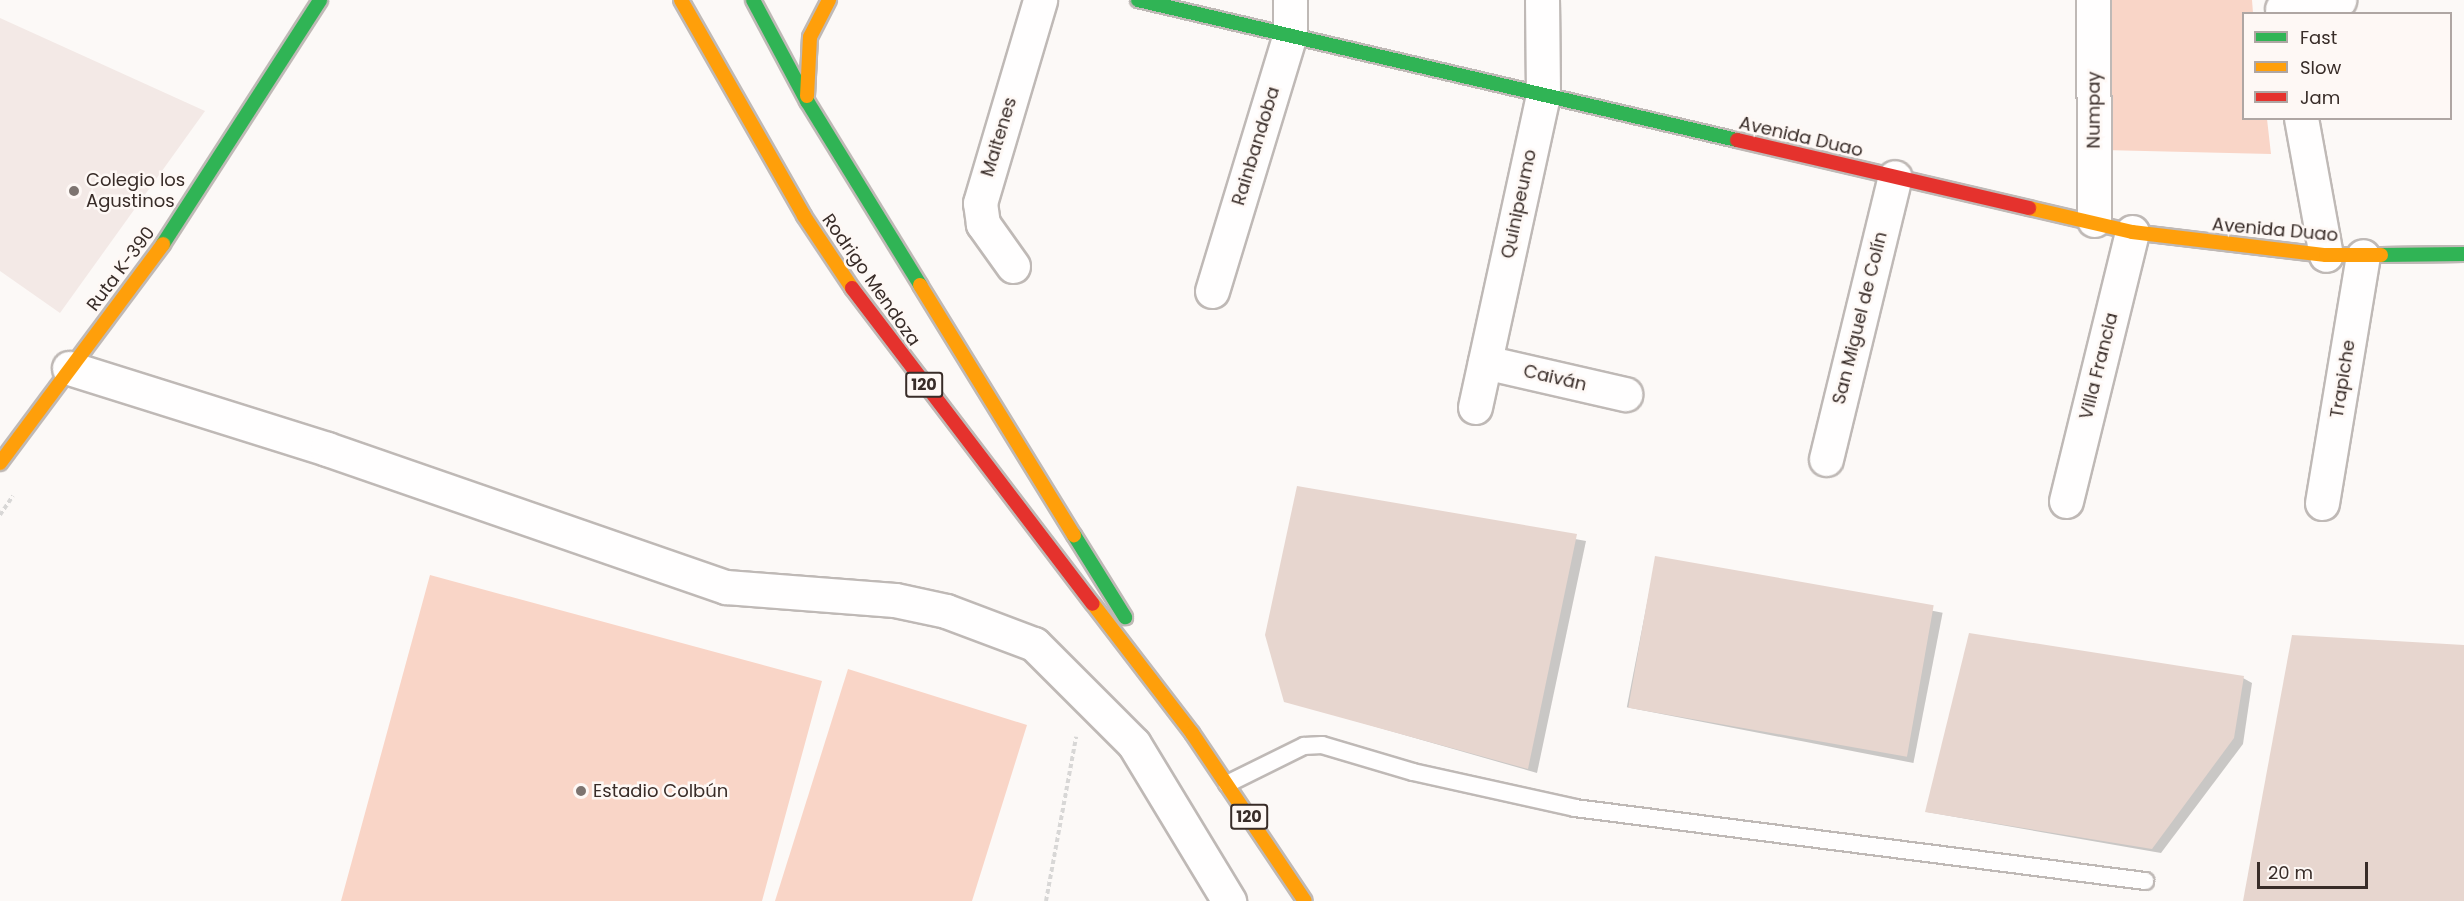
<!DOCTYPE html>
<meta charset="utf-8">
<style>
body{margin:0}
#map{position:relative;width:2464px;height:901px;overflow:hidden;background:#fcf9f7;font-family:Poppins,sans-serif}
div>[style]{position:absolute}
.built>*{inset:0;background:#f3e9e6}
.green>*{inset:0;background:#f9d5c7}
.shadow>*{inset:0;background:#0003;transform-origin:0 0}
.building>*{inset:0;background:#e7d6cf;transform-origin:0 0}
.path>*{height:4px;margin-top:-2px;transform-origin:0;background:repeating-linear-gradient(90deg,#d8d7d6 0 4.5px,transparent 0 7.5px)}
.roads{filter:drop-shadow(2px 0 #bfb9b6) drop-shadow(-2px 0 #bfb9b6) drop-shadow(0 2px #bfb9b6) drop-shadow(0 -2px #bfb9b6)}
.lane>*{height:16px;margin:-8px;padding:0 8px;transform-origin:8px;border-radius:8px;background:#fffefe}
.street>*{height:33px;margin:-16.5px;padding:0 16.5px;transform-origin:16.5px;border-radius:16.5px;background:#fffefe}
.fast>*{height:14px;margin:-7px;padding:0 7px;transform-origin:7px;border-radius:7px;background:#30b455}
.slow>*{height:14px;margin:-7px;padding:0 7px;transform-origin:7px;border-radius:7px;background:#ff9f0a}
.jam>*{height:14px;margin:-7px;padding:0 7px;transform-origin:7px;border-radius:7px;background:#e5322d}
.dots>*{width:16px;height:16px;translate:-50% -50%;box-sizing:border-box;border:3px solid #fef8f5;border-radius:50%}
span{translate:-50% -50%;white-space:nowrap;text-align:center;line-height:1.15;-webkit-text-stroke:5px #fef8f5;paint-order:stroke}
.shield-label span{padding:2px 4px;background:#fef8f5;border:2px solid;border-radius:4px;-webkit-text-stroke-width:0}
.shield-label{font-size:16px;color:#382c28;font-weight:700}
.street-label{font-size:18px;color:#382c28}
.poi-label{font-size:18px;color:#382c28}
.left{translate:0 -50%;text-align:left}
.legend{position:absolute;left:2242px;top:12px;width:210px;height:108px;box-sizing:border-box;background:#fef8f5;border:2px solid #afa6a3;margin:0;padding:8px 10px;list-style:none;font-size:18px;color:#382c28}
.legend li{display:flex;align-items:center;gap:12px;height:30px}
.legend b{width:30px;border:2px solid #afa6a3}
.scale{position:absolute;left:2257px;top:862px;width:111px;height:27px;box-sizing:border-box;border:3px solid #382c28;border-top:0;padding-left:8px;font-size:18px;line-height:21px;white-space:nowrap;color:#382c28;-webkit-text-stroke:4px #fef8f5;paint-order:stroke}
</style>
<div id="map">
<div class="built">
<div style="clip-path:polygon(0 18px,205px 111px,60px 313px,0 271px)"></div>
</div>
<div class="green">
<div style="clip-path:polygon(2104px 0,2252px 0,2253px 13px,2244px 14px,2244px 118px,2267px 119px,2271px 154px,2103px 150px)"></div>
<div style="clip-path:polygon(430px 575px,822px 681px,762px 901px,341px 901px)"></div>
<div style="clip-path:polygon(848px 669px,1027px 725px,972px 901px,775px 901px)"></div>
</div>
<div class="shadow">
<div style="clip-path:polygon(1299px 488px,1586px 541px,1537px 773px,1286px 701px)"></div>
<div style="left:1656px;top:557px;width:292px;height:153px;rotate:11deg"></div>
<div style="clip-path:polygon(2243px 678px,2252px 683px,2243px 744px,2161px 853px,1927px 812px)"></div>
</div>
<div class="building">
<div style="clip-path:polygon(1297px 486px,1577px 534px,1528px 769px,1284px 702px,1265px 635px)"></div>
<div style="left:1655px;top:556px;width:283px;height:154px;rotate:10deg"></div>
<div style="clip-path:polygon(1969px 633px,2244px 676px,2234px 738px,2152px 849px,1925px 812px)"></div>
<div style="clip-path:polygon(2292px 635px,2464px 645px,2464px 901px,2243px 901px)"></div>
</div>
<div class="path">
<div style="left:0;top:515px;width:23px;rotate:-56deg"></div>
<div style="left:1046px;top:901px;width:167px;rotate:-79.6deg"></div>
</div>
<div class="roads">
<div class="lane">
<div style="left:1227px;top:784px;width:86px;rotate:-26.3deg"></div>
<div style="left:1304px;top:746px;width:18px;rotate:-3deg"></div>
<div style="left:1322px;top:745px;width:95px;rotate:16.5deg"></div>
<div style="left:1413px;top:772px;width:166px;rotate:12.5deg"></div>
<div style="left:1575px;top:808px;width:575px;rotate:7.3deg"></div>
</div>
<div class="street">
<div style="left:2093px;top:0;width:220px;rotate:89.7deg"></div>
<div style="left:2282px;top:9px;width:58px;rotate:-9deg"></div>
<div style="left:2301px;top:118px;width:139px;rotate:79.7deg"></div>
<div style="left:1013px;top:266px;width:52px;rotate:-125.5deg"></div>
<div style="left:983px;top:224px;width:21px;rotate:-98deg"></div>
<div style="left:980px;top:203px;width:212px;rotate:-73.5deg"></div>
<div style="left:1212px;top:291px;width:269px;rotate:-73.1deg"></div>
<div style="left:1290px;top:34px;width:34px;rotate:-90deg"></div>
<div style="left:1485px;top:362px;width:144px;rotate:12.9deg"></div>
<div style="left:69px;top:368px;width:270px;rotate:17.4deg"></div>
<div style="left:327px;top:449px;width:422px;rotate:19.1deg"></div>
<div style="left:726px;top:587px;width:169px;rotate:4.4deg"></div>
<div style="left:895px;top:600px;width:52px;rotate:12.2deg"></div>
<div style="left:946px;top:611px;width:94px;rotate:20.6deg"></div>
<div style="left:1034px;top:644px;width:141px;rotate:45deg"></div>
<div style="left:1134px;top:744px;width:184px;rotate:58.8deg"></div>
<div style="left:1475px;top:407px;width:320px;rotate:-77.7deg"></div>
<div style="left:1543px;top:94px;width:94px;rotate:-90.6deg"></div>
<div style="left:1826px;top:459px;width:290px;rotate:-76.3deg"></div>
<div style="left:2066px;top:501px;width:277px;rotate:-76.2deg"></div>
<div style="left:2322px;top:503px;width:250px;rotate:-80.6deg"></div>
</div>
<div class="fast">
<div style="left:753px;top:0;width:115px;rotate:61.9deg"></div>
<div style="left:807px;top:101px;width:216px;rotate:58.4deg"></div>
<div style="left:1138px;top:0;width:615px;rotate:13.16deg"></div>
<div style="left:163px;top:244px;width:290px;rotate:-57.2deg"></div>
<div style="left:2381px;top:255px;width:83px;rotate:-0.7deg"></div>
<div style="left:1074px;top:535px;width:97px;rotate:58.1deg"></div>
</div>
<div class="slow">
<div style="left:681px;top:0;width:249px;rotate:60.3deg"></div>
<div style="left:804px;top:216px;width:87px;rotate:56.3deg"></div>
<div style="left:807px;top:96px;width:59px;rotate:-87.1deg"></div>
<div style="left:810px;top:37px;width:42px;rotate:-62.8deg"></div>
<div style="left:2029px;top:208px;width:106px;rotate:13.1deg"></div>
<div style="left:2132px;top:232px;width:195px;rotate:6.8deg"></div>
<div style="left:2326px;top:255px;width:55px"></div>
<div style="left:920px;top:285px;width:294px;rotate:58.4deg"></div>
<div style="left:0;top:463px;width:273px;rotate:-53.3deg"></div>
<div style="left:1093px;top:604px;width:163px;rotate:52.5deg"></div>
<div style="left:1192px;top:733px;width:202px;rotate:56.1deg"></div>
</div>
<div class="jam">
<div style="left:1737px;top:140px;width:300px;rotate:13.1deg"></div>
<div style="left:852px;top:288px;width:397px;rotate:52.7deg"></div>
</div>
</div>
<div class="dots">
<div style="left:74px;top:191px;background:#7d7470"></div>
<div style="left:581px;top:791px;background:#7d7470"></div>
</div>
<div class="shield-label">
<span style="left:924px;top:385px">120</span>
<span style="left:1249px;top:817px">120</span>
</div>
<div class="street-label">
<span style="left:2094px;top:110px;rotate:-90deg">Numpay</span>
<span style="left:999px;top:137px;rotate:-73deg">Maitenes</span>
<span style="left:1801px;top:137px;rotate:13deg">Avenida Duao</span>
<span style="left:1256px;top:146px;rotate:-73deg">Rainbandoba</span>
<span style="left:1519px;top:204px;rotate:-78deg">Quinipeumo</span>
<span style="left:2275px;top:230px;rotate:5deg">Avenida Duao</span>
<span style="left:121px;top:269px;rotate:-53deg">Ruta K-390</span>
<span style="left:871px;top:280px;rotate:55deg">Rodrigo Mendoza</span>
<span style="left:1860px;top:318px;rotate:-76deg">San Miguel de Colín</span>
<span style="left:2099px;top:366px;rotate:-76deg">Villa Francia</span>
<span style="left:1555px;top:378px;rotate:13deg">Caiván</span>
<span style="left:2343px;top:379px;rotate:-81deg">Trapiche</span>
</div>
<div class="poi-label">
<span class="left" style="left:86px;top:191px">Colegio los<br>Agustinos</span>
<span class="left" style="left:593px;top:791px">Estadio Colbún</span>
</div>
<ul class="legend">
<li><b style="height:8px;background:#30b455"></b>Fast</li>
<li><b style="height:8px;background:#ff9f0a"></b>Slow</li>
<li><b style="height:8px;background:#e5322d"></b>Jam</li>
</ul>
<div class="scale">20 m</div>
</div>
